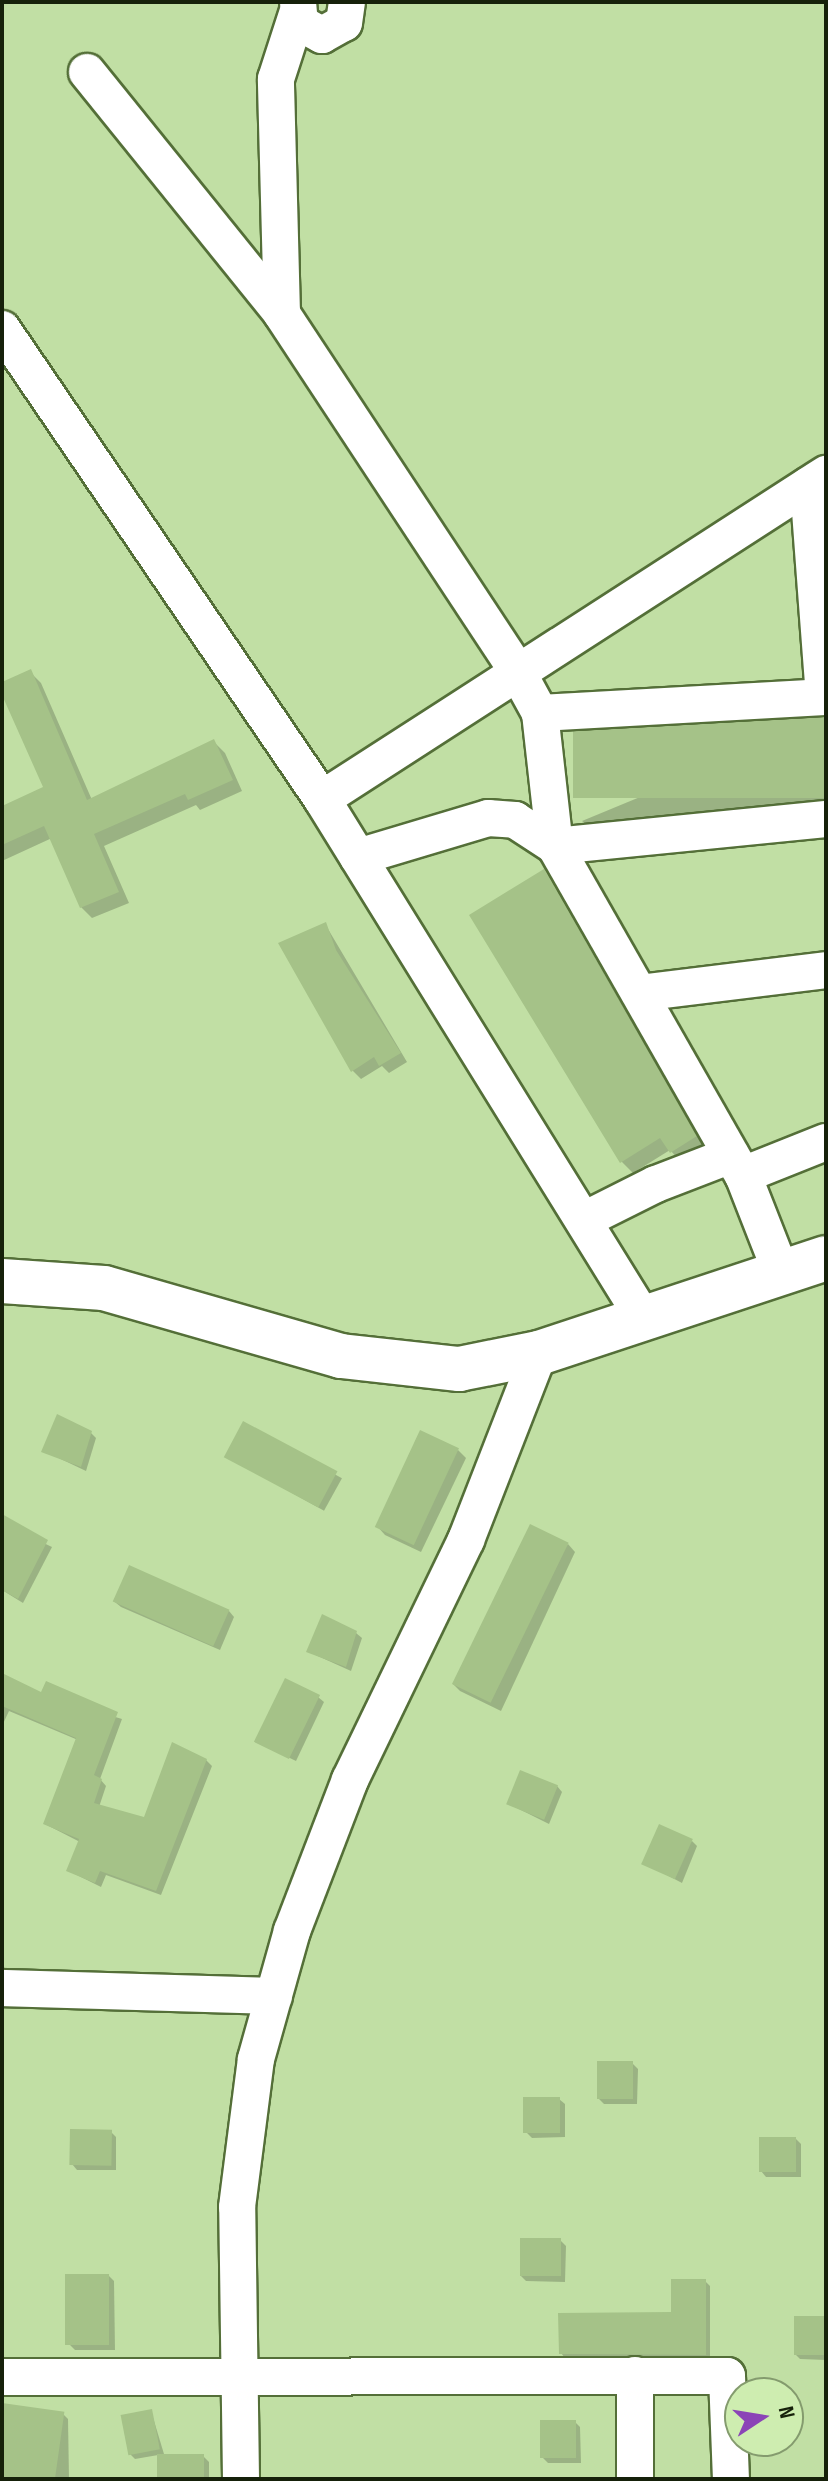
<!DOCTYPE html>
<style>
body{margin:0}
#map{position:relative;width:828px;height:2481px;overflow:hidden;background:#c1dfa4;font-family:"Sofia Sans Condensed",sans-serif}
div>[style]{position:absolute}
.shadow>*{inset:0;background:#0003;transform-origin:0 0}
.building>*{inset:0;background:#a5c288;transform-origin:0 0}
.roads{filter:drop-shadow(2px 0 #546f38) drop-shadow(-2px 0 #546f38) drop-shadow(0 2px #546f38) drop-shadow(0 -2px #546f38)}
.minor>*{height:36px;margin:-18px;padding:0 18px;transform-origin:18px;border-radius:18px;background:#fff}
.major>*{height:44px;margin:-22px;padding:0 22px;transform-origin:22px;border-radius:22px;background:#fff}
span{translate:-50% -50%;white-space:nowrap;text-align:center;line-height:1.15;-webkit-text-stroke:6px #ceedb0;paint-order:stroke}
.frame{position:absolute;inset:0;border:4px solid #16210a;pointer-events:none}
.north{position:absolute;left:724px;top:2377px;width:80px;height:80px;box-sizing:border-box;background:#ceedb0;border:2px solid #849b6e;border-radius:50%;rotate:78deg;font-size:22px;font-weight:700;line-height:32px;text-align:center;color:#16210a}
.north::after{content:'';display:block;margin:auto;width:28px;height:36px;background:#8b44b7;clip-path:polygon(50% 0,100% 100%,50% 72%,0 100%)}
</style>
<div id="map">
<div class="shadow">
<div style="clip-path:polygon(30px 672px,41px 683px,92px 800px,214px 742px,225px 753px,242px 791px,200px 810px,196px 805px,104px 846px,129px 903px,92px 918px,81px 907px,52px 838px,2px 861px,2px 808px,45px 788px,2px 690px,2px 684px)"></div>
<div style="clip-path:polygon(826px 720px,826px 805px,588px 826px,582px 821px)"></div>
<div style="clip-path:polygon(544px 872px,706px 1148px,682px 1163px,670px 1150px,633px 1173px,622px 1162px)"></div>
<div style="clip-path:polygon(325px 924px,407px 1062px,389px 1073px,382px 1066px,361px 1079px,353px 1071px)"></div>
<div style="left:244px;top:1424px;width:112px;height:37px;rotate:29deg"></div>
<div style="clip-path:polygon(91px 1433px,96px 1438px,86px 1471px,44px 1451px)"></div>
<div style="clip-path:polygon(458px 1450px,466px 1458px,421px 1552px,385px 1535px,377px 1526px)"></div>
<div style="clip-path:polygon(2px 1523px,52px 1547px,23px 1603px,2px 1590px)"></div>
<div style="clip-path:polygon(568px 1544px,575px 1552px,501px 1711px,460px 1691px,453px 1684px)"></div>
<div style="clip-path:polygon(130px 1568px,229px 1611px,234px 1617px,220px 1650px,121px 1607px,115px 1602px)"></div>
<div style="clip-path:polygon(356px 1633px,362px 1638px,351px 1671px,309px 1652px)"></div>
<div style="clip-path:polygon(2px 1675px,42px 1695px,122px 1719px,100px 1779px,106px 1786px,99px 1807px,145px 1819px,206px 1760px,212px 1766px,161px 1895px,106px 1875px,101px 1887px,69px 1871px,80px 1842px,45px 1824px,78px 1740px,9px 1711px,2px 1726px)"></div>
<div style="clip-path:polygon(318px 1697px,324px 1702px,296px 1761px,257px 1742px)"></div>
<div style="clip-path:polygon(557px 1786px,562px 1792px,549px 1824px,509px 1804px)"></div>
<div style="clip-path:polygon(692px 1841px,697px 1846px,682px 1883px,644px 1863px)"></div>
<div style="clip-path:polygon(632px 2063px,638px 2069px,637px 2104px,604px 2104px,598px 2098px)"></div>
<div style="clip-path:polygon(559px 2099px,565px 2104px,565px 2137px,532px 2138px,526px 2132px)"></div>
<div style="clip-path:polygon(111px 2132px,116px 2137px,116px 2170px,77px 2170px,72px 2164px)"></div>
<div style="clip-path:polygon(796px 2139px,801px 2144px,801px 2177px,766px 2177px,761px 2171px)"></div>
<div style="clip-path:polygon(560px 2240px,566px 2246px,565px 2282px,526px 2281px,521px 2276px)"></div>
<div style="clip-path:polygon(109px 2276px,114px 2281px,115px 2350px,75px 2350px,69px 2344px)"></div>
<div style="clip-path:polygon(705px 2281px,710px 2286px,710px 2359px,565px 2358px,561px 2353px,673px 2314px)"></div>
<div style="clip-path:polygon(826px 2318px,826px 2360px,800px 2359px,795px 2354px)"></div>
<div style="clip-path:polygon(2px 2405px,63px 2414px,68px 2419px,69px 2479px,2px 2479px)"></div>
<div style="clip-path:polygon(151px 2411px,164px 2454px,135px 2459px,129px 2453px)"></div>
<div style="clip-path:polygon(575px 2422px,580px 2427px,581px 2463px,548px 2463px,543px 2458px)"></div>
<div style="clip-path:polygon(203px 2456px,209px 2462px,209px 2479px,160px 2479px)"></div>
</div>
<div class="building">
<div style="clip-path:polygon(31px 669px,87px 800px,214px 739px,233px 780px,188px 800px,185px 794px,94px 834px,119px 892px,80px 908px,44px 826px,2px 845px,2px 806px,43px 787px,2px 695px,2px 682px)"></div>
<div style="left:826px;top:718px;width:80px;height:253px;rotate:90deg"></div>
<div style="clip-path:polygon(544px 869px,697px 1136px,670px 1153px,660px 1138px,620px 1163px,469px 915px)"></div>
<div style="clip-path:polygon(326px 922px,336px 950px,401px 1053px,379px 1066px,374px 1057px,351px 1072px,278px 943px)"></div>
<div style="clip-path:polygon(57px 1414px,92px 1431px,81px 1467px,41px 1452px)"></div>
<div style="left:243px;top:1421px;width:107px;height:41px;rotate:28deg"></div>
<div style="left:420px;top:1430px;width:43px;height:107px;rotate:25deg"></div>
<div style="clip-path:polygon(2px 1514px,48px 1540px,18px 1599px,2px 1590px)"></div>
<div style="left:530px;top:1524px;width:43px;height:178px;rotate:26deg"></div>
<div style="left:129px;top:1565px;width:110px;height:40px;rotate:24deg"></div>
<div style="clip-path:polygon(322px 1614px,357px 1631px,346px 1667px,306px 1652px)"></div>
<div style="clip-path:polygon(2px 1673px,41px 1692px,46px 1681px,118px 1712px,94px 1775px,102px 1779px,94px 1803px,144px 1817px,172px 1742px,207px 1759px,156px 1891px,100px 1871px,95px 1883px,66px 1871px,79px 1839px,43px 1824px,76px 1738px,2px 1706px)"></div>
<div style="left:285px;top:1678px;width:39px;height:71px;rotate:26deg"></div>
<div style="left:520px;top:1770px;width:41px;height:37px;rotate:22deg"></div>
<div style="left:659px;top:1824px;width:37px;height:44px;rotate:24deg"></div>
<div style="left:597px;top:2061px;width:36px;height:38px"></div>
<div style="left:523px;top:2097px;width:37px;height:36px"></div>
<div style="left:70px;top:2129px;width:42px;height:36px;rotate:1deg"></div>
<div style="left:759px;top:2137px;width:37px;height:35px"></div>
<div style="left:520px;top:2238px;width:41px;height:38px"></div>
<div style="left:65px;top:2274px;width:44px;height:71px"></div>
<div style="clip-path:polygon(671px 2279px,706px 2279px,706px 2355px,559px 2354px,558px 2313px,671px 2312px)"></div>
<div style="left:794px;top:2316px;width:32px;height:39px"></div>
<div style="left:2px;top:2403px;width:63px;height:76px;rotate:8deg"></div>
<div style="left:152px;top:2409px;width:41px;height:32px;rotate:79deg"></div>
<div style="left:576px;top:2420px;width:38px;height:36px;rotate:90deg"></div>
<div style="left:204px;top:2454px;width:25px;height:47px;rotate:90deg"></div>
</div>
<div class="roads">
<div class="minor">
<div style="left:298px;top:2px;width:21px;rotate:85deg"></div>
<div style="left:300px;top:23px;width:25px;rotate:29deg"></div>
<div style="left:322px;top:35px;width:25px;rotate:-29deg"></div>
<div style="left:344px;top:23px;width:21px;rotate:-82deg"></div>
<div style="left:87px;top:72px;width:311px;rotate:51.1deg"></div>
<div style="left:282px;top:314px;width:427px;rotate:56.6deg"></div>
<div style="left:517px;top:671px;width:48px;rotate:61.3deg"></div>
<div style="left:540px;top:713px;width:134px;rotate:83.6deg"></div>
<div style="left:555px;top:846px;width:379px;rotate:60.3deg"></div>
<div style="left:743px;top:1175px;width:104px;rotate:68.6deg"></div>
<div style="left:282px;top:314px;width:235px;rotate:-91.5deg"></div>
<div style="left:276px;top:79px;width:68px;rotate:-72.1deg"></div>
<div style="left:2px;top:329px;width:569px;rotate:55.75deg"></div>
<div style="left:322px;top:799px;width:608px;rotate:58.24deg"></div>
<div style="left:540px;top:713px;width:284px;rotate:-3.2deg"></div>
<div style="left:824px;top:697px;width:212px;rotate:-94.3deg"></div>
<div style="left:322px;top:799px;width:600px;rotate:-32.82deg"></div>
<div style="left:358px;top:857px;width:136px;rotate:-16.7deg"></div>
<div style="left:488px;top:818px;width:27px;rotate:4deg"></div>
<div style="left:515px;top:820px;width:48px;rotate:33deg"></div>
<div style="left:555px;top:846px;width:272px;rotate:-5.7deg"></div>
<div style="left:640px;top:993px;width:187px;rotate:-7deg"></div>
<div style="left:743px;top:1175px;width:89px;rotate:-21.7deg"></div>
<div style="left:584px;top:1220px;width:80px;rotate:-26.6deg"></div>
<div style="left:656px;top:1184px;width:80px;rotate:-21.1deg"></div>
<div style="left:2px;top:1988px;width:272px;rotate:1.7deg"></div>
<div style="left:2px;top:2377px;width:725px;rotate:-0.08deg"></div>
<div style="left:727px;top:2376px;width:103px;rotate:87.8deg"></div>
<div style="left:241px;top:2479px;width:272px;rotate:-90.8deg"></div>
<div style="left:237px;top:2207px;width:149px;rotate:-82.7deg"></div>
<div style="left:256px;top:2059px;width:133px;rotate:-74.3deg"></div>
<div style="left:292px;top:1931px;width:162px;rotate:-69deg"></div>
<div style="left:350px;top:1780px;width:267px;rotate:-64.2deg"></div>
<div style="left:466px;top:1540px;width:201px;rotate:-68.7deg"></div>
<div style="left:635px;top:2479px;width:104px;rotate:-90deg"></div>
</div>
<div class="major">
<div style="left:2px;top:1281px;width:102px;rotate:3.9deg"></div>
<div style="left:104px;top:1288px;width:247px;rotate:16deg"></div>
<div style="left:341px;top:1356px;width:119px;rotate:6.3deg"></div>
<div style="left:459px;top:1369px;width:82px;rotate:-11.3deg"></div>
<div style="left:539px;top:1353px;width:302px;rotate:-18.3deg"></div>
</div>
</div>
<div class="frame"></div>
<div class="north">N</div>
</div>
